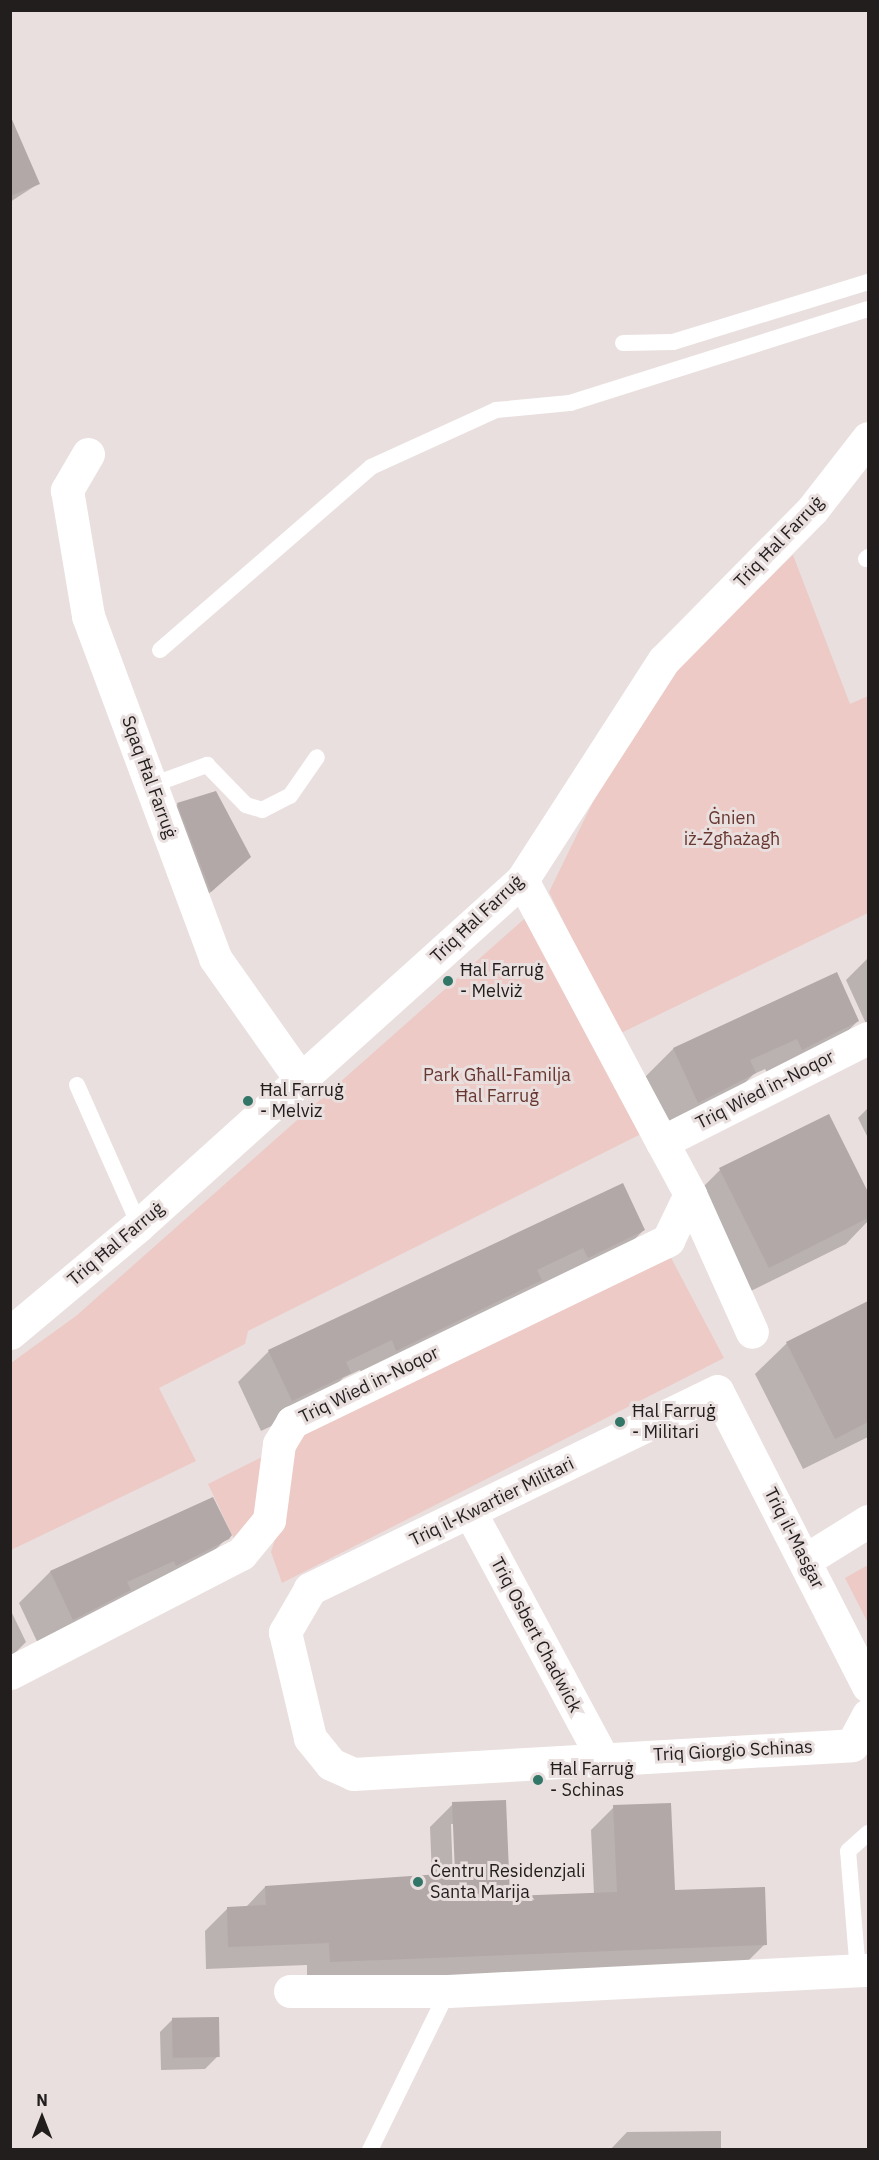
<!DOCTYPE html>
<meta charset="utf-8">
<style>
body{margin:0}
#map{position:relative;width:879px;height:2160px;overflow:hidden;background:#e9dfde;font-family:"IBM Plex Sans",sans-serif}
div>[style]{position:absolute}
.green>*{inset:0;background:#edcac5}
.shadow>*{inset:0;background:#0003}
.building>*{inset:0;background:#b1a8a7;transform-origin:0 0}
.lane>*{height:16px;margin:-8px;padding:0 8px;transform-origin:8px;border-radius:8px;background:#fff}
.street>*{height:33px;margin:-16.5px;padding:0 16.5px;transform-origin:16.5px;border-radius:16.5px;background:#fff}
.secondary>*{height:33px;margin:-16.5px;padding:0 16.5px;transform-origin:16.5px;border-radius:16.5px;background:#fff}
.dots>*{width:16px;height:16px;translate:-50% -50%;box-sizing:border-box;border:3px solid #e9dfde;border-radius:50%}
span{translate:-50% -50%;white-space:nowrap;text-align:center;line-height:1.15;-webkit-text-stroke:6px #e9dfde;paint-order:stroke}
.street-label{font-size:18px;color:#221e1e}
.park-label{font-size:18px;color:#683731}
.poi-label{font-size:18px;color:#221e1e}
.left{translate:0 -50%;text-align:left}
.frame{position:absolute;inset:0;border:12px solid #221e1e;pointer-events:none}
.north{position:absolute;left:12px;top:2088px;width:60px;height:60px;-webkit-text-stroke:4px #e9dfde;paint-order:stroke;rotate:0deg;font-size:16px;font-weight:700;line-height:24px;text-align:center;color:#221e1e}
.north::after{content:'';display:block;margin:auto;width:21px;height:27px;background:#221e1e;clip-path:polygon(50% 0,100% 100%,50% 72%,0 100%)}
</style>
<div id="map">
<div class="green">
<div style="clip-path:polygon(793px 555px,850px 704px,868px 696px,868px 913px,619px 1034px,549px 892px,608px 771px,686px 657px)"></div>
<div style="clip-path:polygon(531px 913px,641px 1134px,248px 1331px,245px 1344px,159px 1388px,196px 1461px,11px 1550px,11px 1363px,76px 1316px)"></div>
<div style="clip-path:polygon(670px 1256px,724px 1358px,282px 1583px,271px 1552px,288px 1498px,289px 1455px,301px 1434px)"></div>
<div style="clip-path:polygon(266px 1455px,265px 1502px,237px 1545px,208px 1484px)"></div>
<div style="clip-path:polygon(868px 1565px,868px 1623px,845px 1578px)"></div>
</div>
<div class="shadow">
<div style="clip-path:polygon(10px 151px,38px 184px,10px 202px)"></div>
<div style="clip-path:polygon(178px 804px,249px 857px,192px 909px,159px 823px)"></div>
<div style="clip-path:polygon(868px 958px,868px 1028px,846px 980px)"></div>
<div style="clip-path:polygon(858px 1021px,826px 1052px,771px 1080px,765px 1069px,754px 1074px,723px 1104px,667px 1133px,642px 1080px,673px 1049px)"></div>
<div style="clip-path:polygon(868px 1108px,868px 1138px,858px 1118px)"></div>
<div style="clip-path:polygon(829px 1116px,868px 1196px,868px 1221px,846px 1244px,737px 1298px,689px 1201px,720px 1170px)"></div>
<div style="clip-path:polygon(623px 1185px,644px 1230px,612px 1261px,365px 1381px,360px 1370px,343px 1378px,318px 1404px,261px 1431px,238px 1382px,269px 1351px)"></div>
<div style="clip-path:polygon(868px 1302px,868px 1437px,803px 1469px,755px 1374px,787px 1343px)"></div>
<div style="clip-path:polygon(230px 1535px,199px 1566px,41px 1650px,19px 1603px,50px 1572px)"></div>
<div style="clip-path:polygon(10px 1609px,26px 1642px,10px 1658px)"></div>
<div style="clip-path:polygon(evenodd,453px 1804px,509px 1898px,594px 1895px,591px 1830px,614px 1807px,673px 1892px,765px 1944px,742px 1967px,307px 1984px,307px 1965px,206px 1969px,205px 1931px,228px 1908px,246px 1907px,265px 1887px,432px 1876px,430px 1827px,453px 1804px,451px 1824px,454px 1824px,456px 1880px,453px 1880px,451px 1824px)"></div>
<div style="clip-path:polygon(173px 2019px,218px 2056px,205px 2069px,161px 2070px,160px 2032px)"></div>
<div style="clip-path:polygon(721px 2131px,721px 2150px,610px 2150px,627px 2132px)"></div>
</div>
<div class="building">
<div style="clip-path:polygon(10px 115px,40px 184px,10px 196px)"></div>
<div style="clip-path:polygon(216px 791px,251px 857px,211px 892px,177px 803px)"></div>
<div style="clip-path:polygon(837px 972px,859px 1021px,802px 1050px,797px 1039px,750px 1060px,756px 1073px,698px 1103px,673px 1048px)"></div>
<div style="clip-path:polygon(829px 1114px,868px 1192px,868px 1218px,769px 1268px,719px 1168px)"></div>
<div style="clip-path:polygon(623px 1183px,645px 1230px,588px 1258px,583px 1248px,537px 1270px,542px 1280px,396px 1351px,392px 1340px,346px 1362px,351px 1373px,292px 1401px,268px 1350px)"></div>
<div style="clip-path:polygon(868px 1301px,868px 1422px,835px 1439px,786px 1342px)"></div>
<div style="clip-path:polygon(213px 1497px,232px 1535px,229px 1539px,176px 1566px,174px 1561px,127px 1582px,131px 1590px,73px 1620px,50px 1571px)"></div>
<div style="clip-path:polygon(506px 1800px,510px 1896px,617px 1892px,613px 1805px,671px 1803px,675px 1890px,765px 1887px,767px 1945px,330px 1962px,329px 1943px,228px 1947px,227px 1907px,266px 1905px,265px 1886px,455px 1873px,452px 1802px)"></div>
<div style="left:219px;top:2017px;width:40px;height:47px;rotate:89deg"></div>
</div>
<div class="lane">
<div style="left:623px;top:343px;width:50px;rotate:-1.1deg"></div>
<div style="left:673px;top:342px;width:204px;rotate:-17.1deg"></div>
<div style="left:866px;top:559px;width:3px;rotate:-45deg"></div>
<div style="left:160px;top:650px;width:279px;rotate:-40.9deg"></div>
<div style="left:371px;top:467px;width:137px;rotate:-24.5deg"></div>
<div style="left:496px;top:410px;width:74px;rotate:-5.4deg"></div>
<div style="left:570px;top:403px;width:312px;rotate:-17.5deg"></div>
<div style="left:152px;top:785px;width:59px;rotate:-20deg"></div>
<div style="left:207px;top:765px;width:56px;rotate:45.7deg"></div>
<div style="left:246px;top:805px;width:17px;rotate:17deg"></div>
<div style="left:262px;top:810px;width:31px;rotate:-27deg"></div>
<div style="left:290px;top:796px;width:47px;rotate:-55.3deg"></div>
<div style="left:77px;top:1085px;width:153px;rotate:66.1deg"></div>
<div style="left:858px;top:1972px;width:121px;rotate:-94.7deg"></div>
<div style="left:848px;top:1851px;width:27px;rotate:-42deg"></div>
<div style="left:370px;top:2150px;width:177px;rotate:-63.9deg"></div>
</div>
<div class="street">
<div style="left:88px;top:454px;width:42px;rotate:120.3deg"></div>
<div style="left:67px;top:490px;width:128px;rotate:80.5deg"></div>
<div style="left:88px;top:616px;width:365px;rotate:69.6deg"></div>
<div style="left:215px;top:958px;width:149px;rotate:54.8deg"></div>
<div style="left:522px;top:880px;width:297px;rotate:61.9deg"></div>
<div style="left:690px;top:1194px;width:151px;rotate:65.8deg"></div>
<div style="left:470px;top:1512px;width:278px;rotate:61.7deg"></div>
<div style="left:807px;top:1559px;width:72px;rotate:-31.9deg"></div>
<div style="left:10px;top:1673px;width:260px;rotate:-27.3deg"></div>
<div style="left:241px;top:1554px;width:44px;rotate:-50.5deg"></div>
<div style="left:269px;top:1520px;width:77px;rotate:-82.5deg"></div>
<div style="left:279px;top:1444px;width:26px;rotate:-59deg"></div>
<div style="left:292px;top:1422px;width:418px;rotate:-25.8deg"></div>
<div style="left:668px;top:1240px;width:51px;rotate:-64.4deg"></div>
<div style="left:690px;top:1194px;width:59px;rotate:-118.3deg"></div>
<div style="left:662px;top:1142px;width:231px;rotate:-26.8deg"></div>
<div style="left:868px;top:1686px;width:331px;rotate:-117.1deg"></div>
<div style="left:717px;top:1391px;width:453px;rotate:154.1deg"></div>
<div style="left:310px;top:1589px;width:50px;rotate:120.2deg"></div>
<div style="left:285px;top:1632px;width:109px;rotate:76.7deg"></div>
<div style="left:310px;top:1738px;width:33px;rotate:51deg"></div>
<div style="left:331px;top:1764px;width:24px;rotate:24deg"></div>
<div style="left:353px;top:1774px;width:500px;rotate:-3.3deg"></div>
<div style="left:852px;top:1745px;width:34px;rotate:-62deg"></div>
<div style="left:290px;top:1991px;width:158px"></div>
<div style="left:448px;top:1991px;width:421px;rotate:-2.9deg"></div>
</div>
<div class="secondary">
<div style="left:10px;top:1333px;width:168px;rotate:-39.9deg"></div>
<div style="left:139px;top:1225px;width:515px;rotate:-42.01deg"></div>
<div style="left:522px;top:880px;width:262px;rotate:-57.2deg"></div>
<div style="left:664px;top:660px;width:211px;rotate:-45.4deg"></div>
<div style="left:812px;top:510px;width:91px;rotate:-52.1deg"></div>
</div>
<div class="dots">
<div style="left:448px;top:981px;background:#327668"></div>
<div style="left:248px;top:1101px;background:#327668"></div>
<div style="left:620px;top:1422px;background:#327668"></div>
<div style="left:538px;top:1780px;background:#327668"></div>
<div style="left:418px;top:1882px;background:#327668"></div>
</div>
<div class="street-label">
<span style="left:779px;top:542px;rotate:-46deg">Triq Ħal Farruġ</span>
<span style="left:149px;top:777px;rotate:70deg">Sqaq Ħal Farruġ</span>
<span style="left:477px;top:919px;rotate:-43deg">Triq Ħal Farruġ</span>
<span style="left:765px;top:1090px;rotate:-27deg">Triq Wied in-Noqor</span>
<span style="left:116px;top:1244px;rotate:-40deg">Triq Ħal Farruġ</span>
<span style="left:369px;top:1385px;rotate:-26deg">Triq Wied in-Noqor</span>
<span style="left:492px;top:1502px;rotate:-26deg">Triq il-Kwartier Militari</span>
<span style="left:794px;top:1538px;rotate:63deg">Triq il-Masġar</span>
<span style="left:536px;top:1635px;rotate:62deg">Triq Osbert Chadwick</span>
<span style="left:733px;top:1751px;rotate:-3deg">Triq Giorgio Schinas</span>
</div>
<div class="park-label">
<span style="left:732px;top:829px">Ġnien<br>iż-Żgħażagħ</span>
<span style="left:497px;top:1086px">Park Għall-Familja<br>Ħal Farruġ</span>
</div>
<div class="poi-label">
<span class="left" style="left:460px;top:981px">Ħal Farruġ<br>- Melviż</span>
<span class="left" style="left:260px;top:1101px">Ħal Farruġ<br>- Melviz</span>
<span class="left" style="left:632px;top:1422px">Ħal Farruġ<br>- Militari</span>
<span class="left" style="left:550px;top:1780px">Ħal Farruġ<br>- Schinas</span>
<span class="left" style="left:430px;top:1882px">Ċentru Residenzjali<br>Santa Marija</span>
</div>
<div class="frame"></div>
<div class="north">N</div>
</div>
